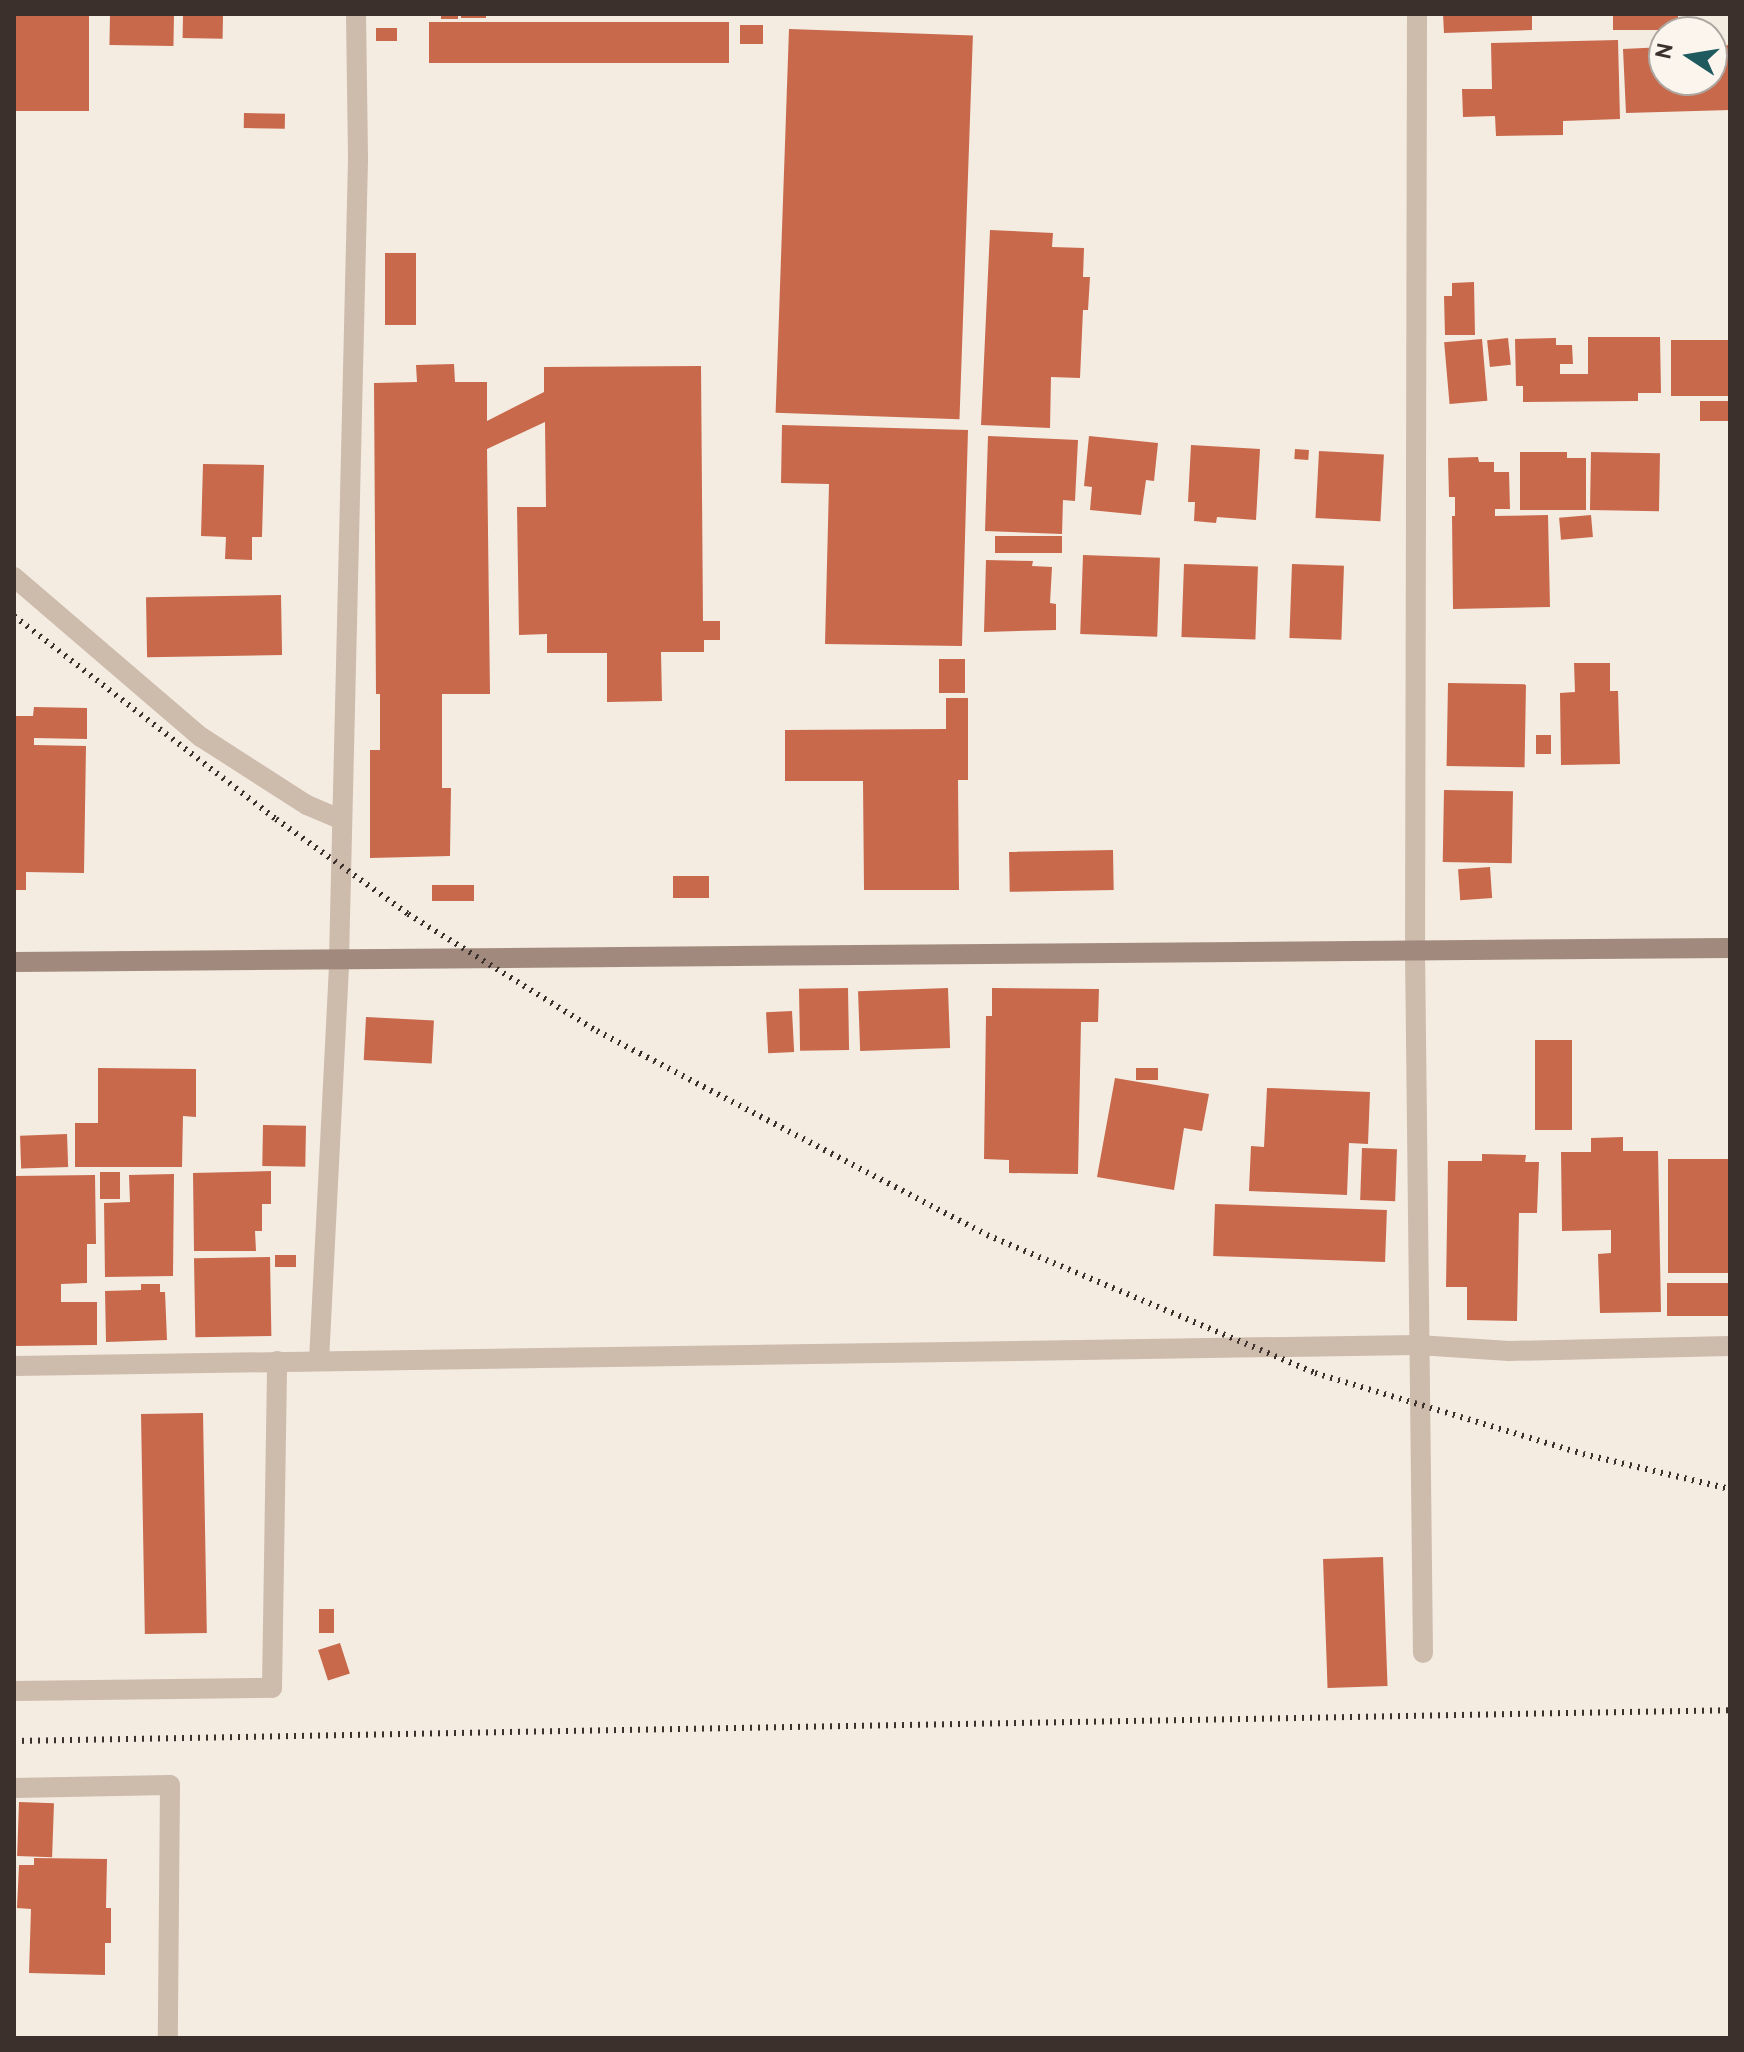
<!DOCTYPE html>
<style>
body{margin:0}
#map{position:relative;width:1744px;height:2052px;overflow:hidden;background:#f4ebe1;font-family:Overpass,sans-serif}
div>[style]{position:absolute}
.building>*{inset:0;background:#c8694b;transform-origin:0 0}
.street>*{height:20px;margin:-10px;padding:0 10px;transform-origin:10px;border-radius:10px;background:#cdbbac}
.secondary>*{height:20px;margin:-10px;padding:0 10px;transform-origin:10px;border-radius:10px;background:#a18a7d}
.rail>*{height:6px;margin-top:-3px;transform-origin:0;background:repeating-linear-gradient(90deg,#3b302b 0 2px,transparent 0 8px)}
span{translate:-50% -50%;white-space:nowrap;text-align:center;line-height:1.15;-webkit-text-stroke:6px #fbf5ee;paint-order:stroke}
.frame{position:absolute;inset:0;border:16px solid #3b302b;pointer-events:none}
.north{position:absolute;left:1648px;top:16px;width:80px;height:80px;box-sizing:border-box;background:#fbf5ee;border:2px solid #aea6a0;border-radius:50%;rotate:282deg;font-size:22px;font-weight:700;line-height:32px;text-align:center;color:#3b302b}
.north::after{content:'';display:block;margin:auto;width:28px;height:36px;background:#1f5a5e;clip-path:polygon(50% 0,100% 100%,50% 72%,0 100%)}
</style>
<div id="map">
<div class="building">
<div style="left:14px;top:14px;width:75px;height:97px"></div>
<div style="left:110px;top:14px;width:64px;height:31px;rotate:1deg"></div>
<div style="left:441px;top:14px;width:17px;height:5px"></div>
<div style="left:461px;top:14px;width:25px;height:4px"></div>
<div style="clip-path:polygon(1443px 14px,1532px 14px,1532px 30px,1444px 33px)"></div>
<div style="left:1613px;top:14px;width:65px;height:16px"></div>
<div style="left:183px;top:15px;width:40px;height:23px;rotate:1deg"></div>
<div style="left:729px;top:22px;width:41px;height:300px;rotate:90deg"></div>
<div style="left:740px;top:25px;width:23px;height:19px"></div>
<div style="left:376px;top:28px;width:21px;height:13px"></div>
<div style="left:789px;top:29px;width:184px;height:384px;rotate:2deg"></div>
<div style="clip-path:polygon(1618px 40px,1620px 119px,1563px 121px,1563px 135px,1496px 136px,1495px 116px,1463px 117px,1462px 89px,1492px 89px,1491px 43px)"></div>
<div style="clip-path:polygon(1730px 45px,1730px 110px,1626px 113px,1623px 49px,1664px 47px,1664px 80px,1712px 80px,1712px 46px)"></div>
<div style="left:244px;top:113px;width:41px;height:15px;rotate:1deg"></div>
<div style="clip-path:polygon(990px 230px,1053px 233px,1052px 247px,1084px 248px,1083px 277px,1090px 277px,1088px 310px,1083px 310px,1080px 378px,1051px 377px,1050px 428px,981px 425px)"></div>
<div style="left:385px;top:253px;width:31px;height:72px"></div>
<div style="clip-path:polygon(1474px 282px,1475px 335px,1445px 335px,1444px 296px,1452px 296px,1452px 283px)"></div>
<div style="clip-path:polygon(1588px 337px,1660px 337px,1661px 393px,1638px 393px,1638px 401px,1523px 402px,1523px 386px,1516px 386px,1515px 339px,1556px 338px,1556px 345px,1572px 345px,1573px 364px,1560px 364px,1560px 374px,1588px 374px)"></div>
<div style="left:1508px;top:338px;width:27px;height:21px;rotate:84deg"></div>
<div style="left:1482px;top:339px;width:62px;height:38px;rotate:85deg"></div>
<div style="left:1730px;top:340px;width:56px;height:59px;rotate:90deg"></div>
<div style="clip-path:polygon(454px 364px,455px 382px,487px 382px,487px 421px,544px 392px,544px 367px,701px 366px,703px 621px,720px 621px,720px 640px,704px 640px,704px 652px,661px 652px,662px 701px,607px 702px,607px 653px,547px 653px,547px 634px,519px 635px,517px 507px,546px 507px,545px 422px,487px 449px,490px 694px,442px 694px,442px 788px,451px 788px,450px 856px,370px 858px,370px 750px,380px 750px,380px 694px,376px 694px,374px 383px,417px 382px,416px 365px)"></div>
<div style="left:1700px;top:401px;width:30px;height:20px"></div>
<div style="clip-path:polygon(782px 425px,968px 430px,962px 646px,825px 644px,829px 484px,781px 483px)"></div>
<div style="clip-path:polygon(988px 436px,1078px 440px,1075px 501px,1063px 500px,1062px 534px,985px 531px)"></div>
<div style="clip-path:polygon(1089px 436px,1158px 443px,1154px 481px,1146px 480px,1141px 515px,1090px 510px,1092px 487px,1084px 486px)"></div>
<div style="clip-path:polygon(1191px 445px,1260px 449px,1256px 520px,1217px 517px,1216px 523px,1194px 521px,1195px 502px,1188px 502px)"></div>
<div style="left:1295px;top:449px;width:14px;height:10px;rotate:4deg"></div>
<div style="left:1319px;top:451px;width:65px;height:67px;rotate:3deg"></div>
<div style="clip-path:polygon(1520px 452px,1567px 452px,1567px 458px,1586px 458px,1586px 510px,1520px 510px)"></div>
<div style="left:1591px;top:452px;width:69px;height:58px;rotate:1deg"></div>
<div style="clip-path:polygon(1478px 457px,1479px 462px,1494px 462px,1494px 472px,1509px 472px,1510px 509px,1495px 509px,1495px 516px,1548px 515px,1550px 607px,1453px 609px,1452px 516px,1455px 516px,1455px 497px,1449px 497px,1448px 458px)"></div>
<div style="clip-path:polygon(203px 464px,264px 465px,262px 537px,252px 537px,252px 560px,225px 559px,226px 537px,201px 536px)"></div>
<div style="left:1591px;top:515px;width:22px;height:32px;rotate:85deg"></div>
<div style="left:995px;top:536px;width:67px;height:17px"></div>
<div style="left:1083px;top:555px;width:77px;height:79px;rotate:2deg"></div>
<div style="clip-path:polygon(986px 560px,1033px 561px,1032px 566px,1052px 567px,1050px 603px,1056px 604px,1056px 630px,984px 632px)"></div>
<div style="left:1184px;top:564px;width:74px;height:73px;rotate:2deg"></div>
<div style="left:1292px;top:564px;width:52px;height:74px;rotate:2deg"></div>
<div style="left:281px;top:595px;width:60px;height:135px;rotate:89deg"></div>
<div style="left:939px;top:659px;width:26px;height:34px"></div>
<div style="clip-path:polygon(1574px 663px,1610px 663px,1610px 691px,1618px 691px,1620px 764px,1561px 765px,1560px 693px,1575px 692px)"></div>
<div style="left:1448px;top:683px;width:78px;height:83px;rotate:1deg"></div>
<div style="clip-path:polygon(946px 698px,968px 698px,968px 780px,958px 780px,959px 890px,864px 890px,863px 781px,785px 781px,785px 730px,946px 729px)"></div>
<div style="clip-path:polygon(34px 707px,87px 708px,87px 739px,34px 738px,34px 745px,86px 746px,84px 873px,26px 872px,26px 890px,14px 890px,14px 716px,33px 716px)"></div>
<div style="left:1536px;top:735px;width:15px;height:19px"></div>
<div style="left:1444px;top:790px;width:69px;height:72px;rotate:1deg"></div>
<div style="left:1113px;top:850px;width:40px;height:104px;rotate:89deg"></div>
<div style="left:1490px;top:867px;width:31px;height:32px;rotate:86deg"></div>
<div style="left:673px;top:876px;width:36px;height:22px"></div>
<div style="left:432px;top:885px;width:42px;height:16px"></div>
<div style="left:848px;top:988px;width:62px;height:49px;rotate:89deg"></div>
<div style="left:948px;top:988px;width:60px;height:90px;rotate:88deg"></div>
<div style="clip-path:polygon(992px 988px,1099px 989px,1098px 1022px,1081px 1022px,1078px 1174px,1009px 1173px,1009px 1160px,984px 1159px,986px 1016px,992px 1016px)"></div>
<div style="left:792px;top:1011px;width:41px;height:26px;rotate:87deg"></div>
<div style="left:366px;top:1017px;width:68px;height:43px;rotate:3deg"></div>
<div style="left:1535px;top:1040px;width:37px;height:90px"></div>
<div style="clip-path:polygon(98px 1068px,196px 1069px,196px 1117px,183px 1116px,182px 1167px,75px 1167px,75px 1123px,98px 1123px)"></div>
<div style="left:1136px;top:1068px;width:22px;height:12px"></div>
<div style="clip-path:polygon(1115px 1078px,1209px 1094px,1202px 1131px,1184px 1128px,1174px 1190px,1097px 1177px)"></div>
<div style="clip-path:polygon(1267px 1088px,1370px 1092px,1368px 1144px,1349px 1143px,1347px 1195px,1249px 1191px,1251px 1146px,1264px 1147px)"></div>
<div style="left:263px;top:1125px;width:43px;height:41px;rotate:1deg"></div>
<div style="left:67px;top:1134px;width:33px;height:47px;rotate:88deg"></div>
<div style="clip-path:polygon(1623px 1137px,1623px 1151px,1658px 1151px,1661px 1312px,1600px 1313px,1598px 1254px,1611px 1253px,1611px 1230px,1562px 1231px,1561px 1152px,1591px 1152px,1591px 1138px)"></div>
<div style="left:1362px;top:1148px;width:35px;height:52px;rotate:2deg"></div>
<div style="clip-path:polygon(1482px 1154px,1526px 1155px,1525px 1162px,1539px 1162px,1537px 1213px,1519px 1213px,1517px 1321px,1467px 1320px,1467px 1287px,1446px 1287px,1448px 1161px,1482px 1161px)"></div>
<div style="left:1668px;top:1159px;width:62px;height:114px"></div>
<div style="clip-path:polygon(271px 1171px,271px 1204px,262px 1204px,262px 1231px,255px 1231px,256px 1251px,194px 1251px,193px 1173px)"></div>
<div style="left:100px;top:1172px;width:20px;height:27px"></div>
<div style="clip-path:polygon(174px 1174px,173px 1276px,105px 1277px,104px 1203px,130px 1202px,129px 1175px)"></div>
<div style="clip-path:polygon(95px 1175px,96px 1244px,87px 1244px,87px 1283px,61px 1284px,61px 1302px,97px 1302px,97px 1345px,14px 1346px,14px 1176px)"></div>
<div style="left:1215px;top:1204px;width:172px;height:52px;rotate:2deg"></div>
<div style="left:275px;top:1255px;width:21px;height:12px"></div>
<div style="left:270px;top:1257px;width:79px;height:76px;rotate:89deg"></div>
<div style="left:1730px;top:1283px;width:33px;height:63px;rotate:90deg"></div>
<div style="clip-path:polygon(141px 1284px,160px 1284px,160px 1292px,165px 1292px,167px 1340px,106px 1342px,105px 1291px,141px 1290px)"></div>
<div style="left:203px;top:1413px;width:220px;height:62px;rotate:89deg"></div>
<div style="left:1383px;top:1557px;width:129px;height:60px;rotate:88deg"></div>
<div style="left:319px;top:1609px;width:15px;height:24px"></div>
<div style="left:340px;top:1643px;width:32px;height:23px;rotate:72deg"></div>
<div style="left:19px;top:1802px;width:35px;height:54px;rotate:2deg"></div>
<div style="clip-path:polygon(34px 1858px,107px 1859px,106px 1908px,111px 1908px,111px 1943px,105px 1943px,105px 1975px,29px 1973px,31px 1909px,17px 1908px,19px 1865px,34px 1865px)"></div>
</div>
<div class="street">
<div style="left:1417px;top:14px;width:936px;rotate:90.12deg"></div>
<div style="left:1415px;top:950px;width:703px;rotate:89.35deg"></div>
<div style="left:14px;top:577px;width:246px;rotate:40.6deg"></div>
<div style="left:201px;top:737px;width:126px;rotate:32.7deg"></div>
<div style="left:307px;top:805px;width:38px;rotate:23deg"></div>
<div style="left:319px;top:1361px;width:401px;rotate:-87.1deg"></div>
<div style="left:339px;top:960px;width:803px;rotate:-88.64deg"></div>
<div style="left:358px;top:157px;width:143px;rotate:-90.8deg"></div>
<div style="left:14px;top:1366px;width:1404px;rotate:-0.86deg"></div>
<div style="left:1418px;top:1345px;width:91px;rotate:3.8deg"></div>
<div style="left:1509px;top:1351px;width:221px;rotate:-1.3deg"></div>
<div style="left:14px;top:1691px;width:258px;rotate:-0.7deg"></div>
<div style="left:272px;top:1688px;width:327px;rotate:-89.1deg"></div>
<div style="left:14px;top:1788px;width:156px;rotate:-1.1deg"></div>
<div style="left:170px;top:1785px;width:253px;rotate:90.5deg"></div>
</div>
<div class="secondary">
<div style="left:14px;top:962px;width:1716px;rotate:-0.47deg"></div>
</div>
<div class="rail">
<div style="left:14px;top:616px;width:331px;rotate:37.8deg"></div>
<div style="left:276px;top:819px;width:163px;rotate:35.7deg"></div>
<div style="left:408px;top:914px;width:222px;rotate:31.8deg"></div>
<div style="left:597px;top:1031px;width:440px;rotate:27.6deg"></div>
<div style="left:987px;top:1235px;width:356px;rotate:22.8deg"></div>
<div style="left:1315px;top:1373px;width:280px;rotate:16.8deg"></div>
<div style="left:1583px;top:1454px;width:151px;rotate:13.4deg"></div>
<div style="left:14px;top:1741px;width:1716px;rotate:-1.03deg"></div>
</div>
<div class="frame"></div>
<div class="north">N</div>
</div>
